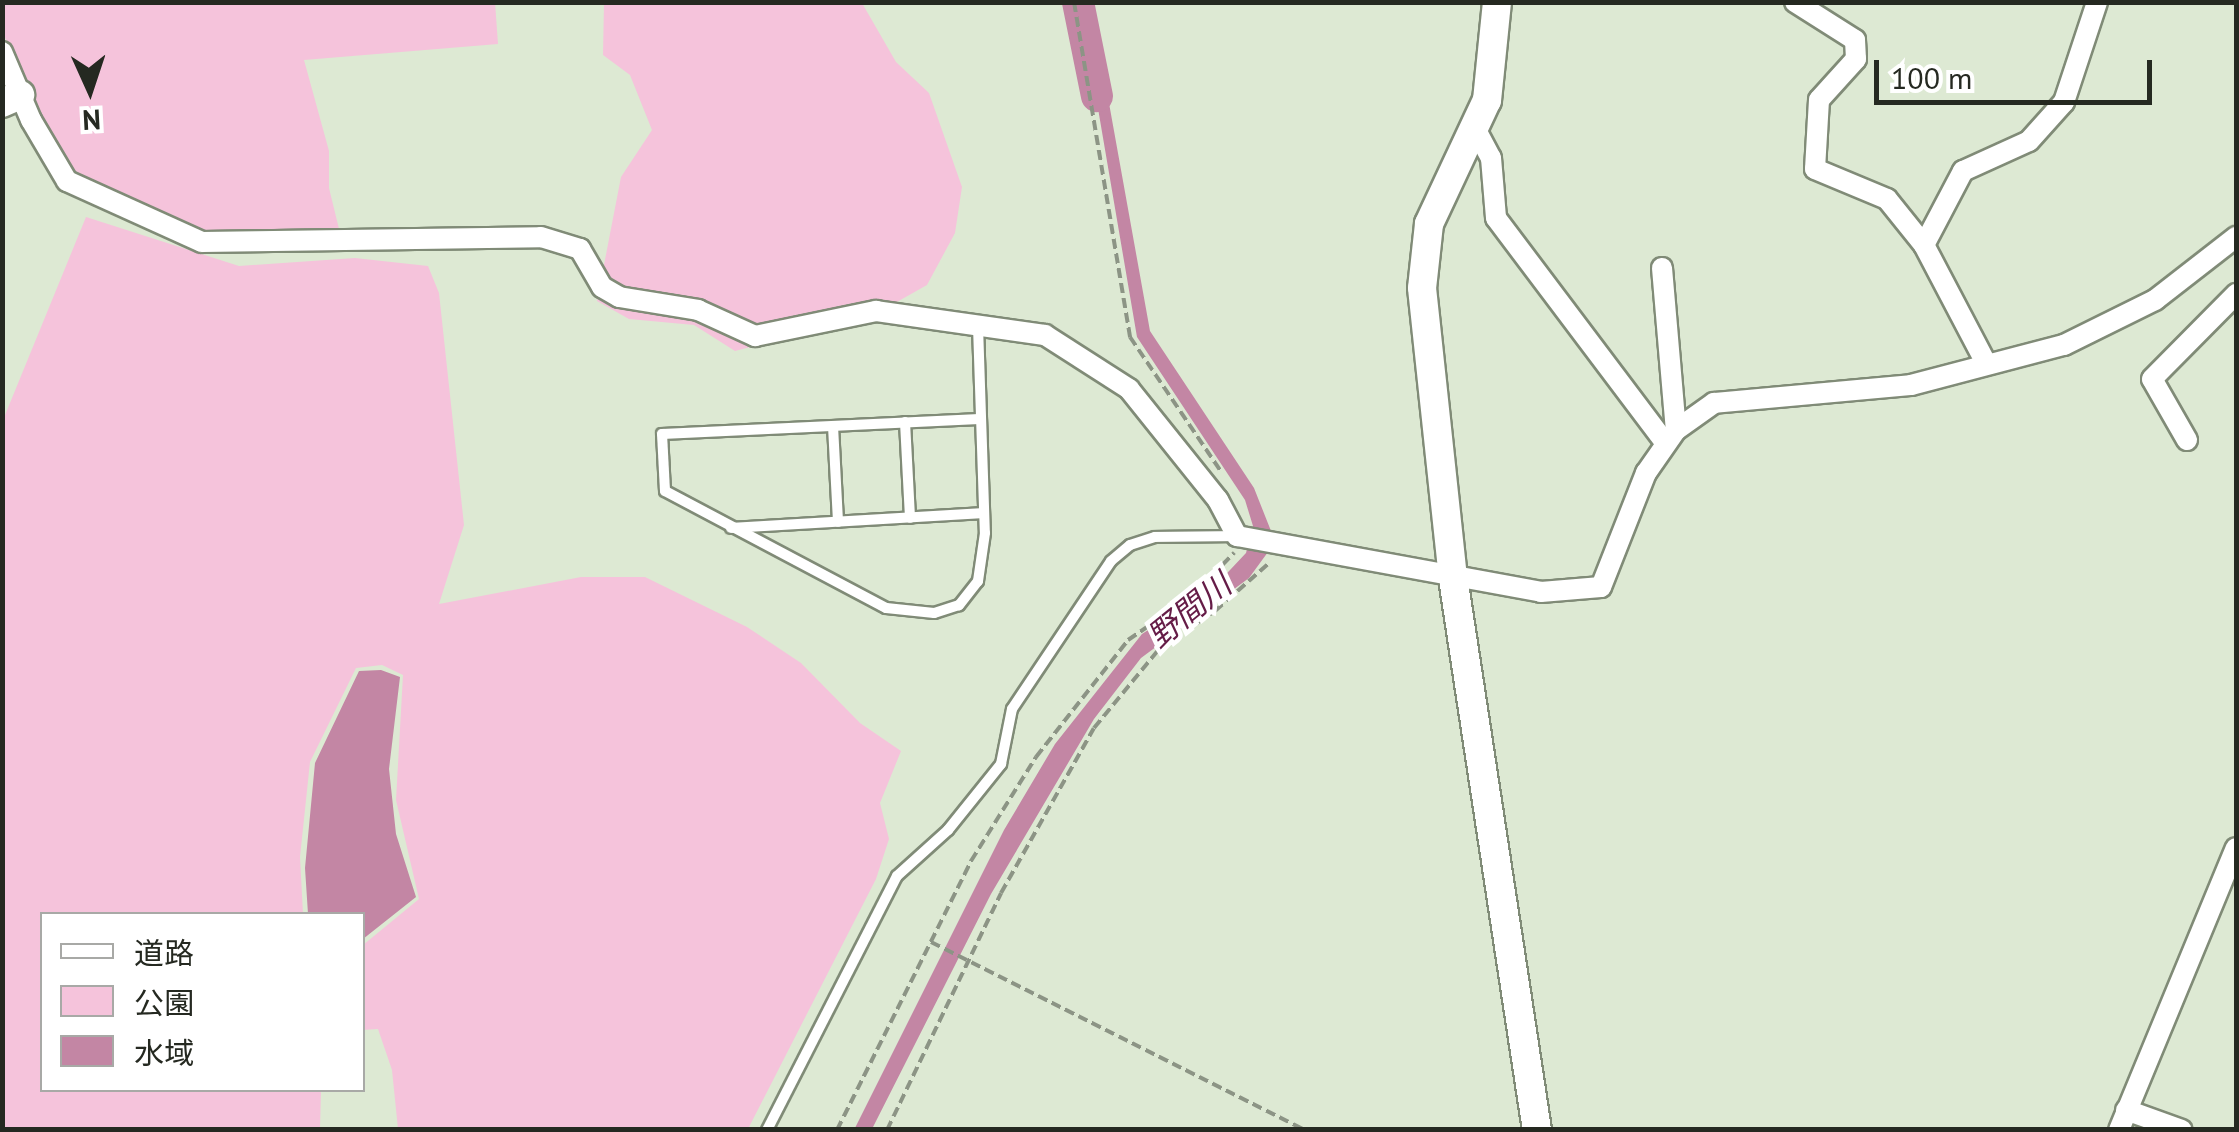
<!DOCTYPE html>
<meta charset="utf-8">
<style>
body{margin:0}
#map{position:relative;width:2239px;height:1132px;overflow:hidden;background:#dde9d3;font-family:"PT Sans","Noto Sans JP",sans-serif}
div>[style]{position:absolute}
.green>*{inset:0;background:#f5c3db}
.water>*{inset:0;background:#c386a4}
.river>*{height:32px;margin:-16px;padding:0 16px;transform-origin:16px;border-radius:16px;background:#c386a4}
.path>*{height:4px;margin-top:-2px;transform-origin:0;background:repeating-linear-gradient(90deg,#8c9485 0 10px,transparent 0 15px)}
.roads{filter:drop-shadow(2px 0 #808b77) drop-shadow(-2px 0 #808b77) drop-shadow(0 2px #808b77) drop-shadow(0 -2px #808b77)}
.lane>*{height:10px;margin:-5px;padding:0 5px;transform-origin:5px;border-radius:5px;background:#fff}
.street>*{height:20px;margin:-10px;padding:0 10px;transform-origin:10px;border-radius:10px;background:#fff}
.secondary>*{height:28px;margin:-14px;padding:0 14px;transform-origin:14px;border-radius:14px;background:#fff}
span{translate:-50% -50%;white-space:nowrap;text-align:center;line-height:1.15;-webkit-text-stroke:9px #fff;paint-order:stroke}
.water-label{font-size:32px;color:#651c47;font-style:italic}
.frame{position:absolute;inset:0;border:5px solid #252921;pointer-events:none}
.legend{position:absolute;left:40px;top:912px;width:325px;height:180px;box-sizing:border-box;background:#fff;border:2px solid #a8a9a6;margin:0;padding:12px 18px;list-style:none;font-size:30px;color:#252921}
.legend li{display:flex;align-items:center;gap:20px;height:50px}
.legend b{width:50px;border:2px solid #a8a9a6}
.north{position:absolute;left:40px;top:40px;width:100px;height:100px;-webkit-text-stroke:8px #fff;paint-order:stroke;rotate:177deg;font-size:28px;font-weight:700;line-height:40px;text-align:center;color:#252921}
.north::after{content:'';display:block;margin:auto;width:35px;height:45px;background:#252921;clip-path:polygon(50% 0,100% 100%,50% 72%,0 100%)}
.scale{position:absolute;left:1874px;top:60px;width:278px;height:45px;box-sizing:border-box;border:5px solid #252921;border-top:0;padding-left:12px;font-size:30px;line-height:35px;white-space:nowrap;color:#252921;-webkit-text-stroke:8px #fff;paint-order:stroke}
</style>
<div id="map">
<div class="green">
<div style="clip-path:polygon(495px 2px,498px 44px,304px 60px,329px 151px,329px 188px,340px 233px,204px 234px,80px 183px,58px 157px,3px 33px,3px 3px)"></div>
<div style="clip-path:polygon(604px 3px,862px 3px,896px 62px,929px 93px,962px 187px,955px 233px,927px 285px,872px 316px,735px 351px,694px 325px,629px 319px,597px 301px,621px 177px,652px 130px,630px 75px,603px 55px)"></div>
<div style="clip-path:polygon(86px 217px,239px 266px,355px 258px,428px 266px,439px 293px,464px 525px,439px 604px,581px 577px,645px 577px,747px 627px,801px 663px,860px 723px,901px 751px,880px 803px,889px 839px,876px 879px,748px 1129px,398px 1129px,392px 1070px,378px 1029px,362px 1030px,363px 945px,419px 899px,396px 800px,403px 675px,382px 665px,356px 668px,310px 762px,300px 857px,303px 914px,42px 914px,42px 1090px,321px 1090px,320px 1129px,3px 1129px,3px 420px)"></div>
</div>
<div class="water">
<div style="clip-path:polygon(1080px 3px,1091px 3px,1150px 331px,1254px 488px,1271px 531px,1268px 552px,1249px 578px,1141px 658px,1094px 719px,991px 894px,872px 1129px,854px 1130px,1004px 830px,1055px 744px,1142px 634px,1214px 587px,1246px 553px,1253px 526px,1245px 500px,1137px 337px)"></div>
<div style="clip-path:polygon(381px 670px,400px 677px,389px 769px,396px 834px,416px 897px,363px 939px,362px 914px,308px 914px,305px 868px,315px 763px,359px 671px)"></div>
</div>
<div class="river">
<div style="left:1078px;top:2px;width:96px;rotate:78.6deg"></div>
</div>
<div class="path">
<div style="left:1074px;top:2px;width:340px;rotate:80.5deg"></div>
<div style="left:1130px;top:337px;width:161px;rotate:55.9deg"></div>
<div style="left:931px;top:942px;width:419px;rotate:26.7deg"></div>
<div style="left:837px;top:1130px;width:301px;rotate:-63.5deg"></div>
<div style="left:971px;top:861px;width:123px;rotate:-58deg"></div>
<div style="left:1036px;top:757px;width:149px;rotate:-51.8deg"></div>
<div style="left:1128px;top:640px;width:76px;rotate:-34.3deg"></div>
<div style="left:1191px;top:597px;width:62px;rotate:-45.7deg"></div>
<div style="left:887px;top:1130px;width:263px;rotate:-64.3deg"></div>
<div style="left:1001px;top:893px;width:189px;rotate:-60.6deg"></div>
<div style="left:1094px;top:728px;width:104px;rotate:-50.5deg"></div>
<div style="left:1160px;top:648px;width:66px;rotate:-33.9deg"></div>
<div style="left:1215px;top:611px;width:72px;rotate:-41.6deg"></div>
</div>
<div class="roads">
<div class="lane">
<div style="left:978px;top:326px;width:207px;rotate:88.1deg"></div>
<div style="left:985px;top:533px;width:49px;rotate:98.3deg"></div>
<div style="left:978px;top:581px;width:31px;rotate:128deg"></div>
<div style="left:959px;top:605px;width:26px;rotate:162deg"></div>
<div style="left:934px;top:613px;width:48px;rotate:-174.1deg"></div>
<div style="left:886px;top:608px;width:250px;rotate:-152.1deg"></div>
<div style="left:665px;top:491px;width:57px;rotate:-93deg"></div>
<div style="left:662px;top:434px;width:318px;rotate:-2.7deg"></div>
<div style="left:905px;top:422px;width:96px;rotate:87deg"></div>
<div style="left:833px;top:426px;width:96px;rotate:87deg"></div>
<div style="left:731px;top:528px;width:253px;rotate:-3.4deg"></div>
<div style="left:767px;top:1130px;width:285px;rotate:-62.9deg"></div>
<div style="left:897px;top:876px;width:69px;rotate:-42deg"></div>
<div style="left:948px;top:830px;width:85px;rotate:-51.2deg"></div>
<div style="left:1001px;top:764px;width:56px;rotate:-78.7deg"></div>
<div style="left:1012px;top:709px;width:178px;rotate:-56.2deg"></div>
<div style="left:1111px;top:561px;width:25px;rotate:-40deg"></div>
<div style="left:1130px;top:545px;width:26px;rotate:-18deg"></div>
<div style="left:1155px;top:537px;width:81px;rotate:-0.7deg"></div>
</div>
<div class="street">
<div style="left:1795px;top:2px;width:71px;rotate:32.3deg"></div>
<div style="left:1855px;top:40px;width:19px;rotate:87deg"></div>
<div style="left:1856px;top:59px;width:55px;rotate:132.1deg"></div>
<div style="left:1819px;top:100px;width:69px;rotate:93.3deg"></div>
<div style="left:1815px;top:169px;width:78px;rotate:22.6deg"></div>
<div style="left:1887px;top:199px;width:59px;rotate:51.2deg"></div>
<div style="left:1924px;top:245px;width:133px;rotate:62.3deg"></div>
<div style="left:2px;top:52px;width:74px;rotate:66.9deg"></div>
<div style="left:31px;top:120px;width:71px;rotate:59.5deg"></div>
<div style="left:67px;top:181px;width:148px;rotate:24.3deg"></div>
<div style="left:202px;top:242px;width:339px;rotate:-0.8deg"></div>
<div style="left:541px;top:237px;width:41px;rotate:17.1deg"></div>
<div style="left:580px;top:249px;width:44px;rotate:59.9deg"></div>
<div style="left:602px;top:287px;width:20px;rotate:30deg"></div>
<div style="left:619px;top:297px;width:80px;rotate:9.3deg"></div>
<div style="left:698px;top:310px;width:63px;rotate:24.5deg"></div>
<div style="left:755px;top:336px;width:124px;rotate:-11.7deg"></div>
<div style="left:876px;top:311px;width:171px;rotate:8.1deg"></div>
<div style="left:1045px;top:335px;width:100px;rotate:32.7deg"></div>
<div style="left:1129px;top:389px;width:142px;rotate:51.3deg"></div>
<div style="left:1218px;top:500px;width:41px;rotate:62.2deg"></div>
<div style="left:1237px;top:536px;width:309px;rotate:10.4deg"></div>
<div style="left:1541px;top:592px;width:60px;rotate:-4.8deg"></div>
<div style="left:1601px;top:587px;width:123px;rotate:-68.5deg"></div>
<div style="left:1646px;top:473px;width:52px;rotate:-55.1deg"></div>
<div style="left:1676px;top:430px;width:47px;rotate:-35.4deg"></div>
<div style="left:1714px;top:403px;width:198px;rotate:-5.2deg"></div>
<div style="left:1911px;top:385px;width:158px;rotate:-14.7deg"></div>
<div style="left:2064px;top:345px;width:102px;rotate:-26.3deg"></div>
<div style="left:2155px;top:300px;width:103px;rotate:-37.9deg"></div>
<div style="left:1476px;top:130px;width:32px;rotate:62deg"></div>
<div style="left:1491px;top:158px;width:60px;rotate:85.2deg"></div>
<div style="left:1496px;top:218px;width:281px;rotate:53deg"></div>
<div style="left:1924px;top:245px;width:84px;rotate:-62.2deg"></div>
<div style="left:1963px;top:171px;width:72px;rotate:-24.4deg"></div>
<div style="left:2029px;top:141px;width:52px;rotate:-48.1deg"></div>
<div style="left:2064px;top:102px;width:105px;rotate:-71.7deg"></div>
<div style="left:1662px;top:268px;width:163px;rotate:85.1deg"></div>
<div style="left:2187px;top:440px;width:70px;rotate:-119.8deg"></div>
<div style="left:2152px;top:379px;width:120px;rotate:-45.3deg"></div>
<div style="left:2126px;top:1110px;width:59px;rotate:19.7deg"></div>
<div style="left:2119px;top:1130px;width:305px;rotate:-67.5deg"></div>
</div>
<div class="secondary">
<div style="left:1497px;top:2px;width:99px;rotate:95.8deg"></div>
<div style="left:1487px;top:100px;width:137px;rotate:115.1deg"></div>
<div style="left:1429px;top:224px;width:64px;rotate:96.2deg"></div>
<div style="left:1422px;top:288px;width:292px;rotate:83.9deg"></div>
<div style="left:1453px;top:578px;width:558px;rotate:81.35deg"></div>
<div style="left:2px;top:103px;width:20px;rotate:-24deg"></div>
</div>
</div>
<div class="water-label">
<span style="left:1189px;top:610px;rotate:-39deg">野間川</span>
</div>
<div class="frame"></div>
<ul class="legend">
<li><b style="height:12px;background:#fff"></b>道路</li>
<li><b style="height:28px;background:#f5c3db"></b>公園</li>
<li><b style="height:28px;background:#c386a4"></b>水域</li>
</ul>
<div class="north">N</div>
<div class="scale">100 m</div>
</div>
